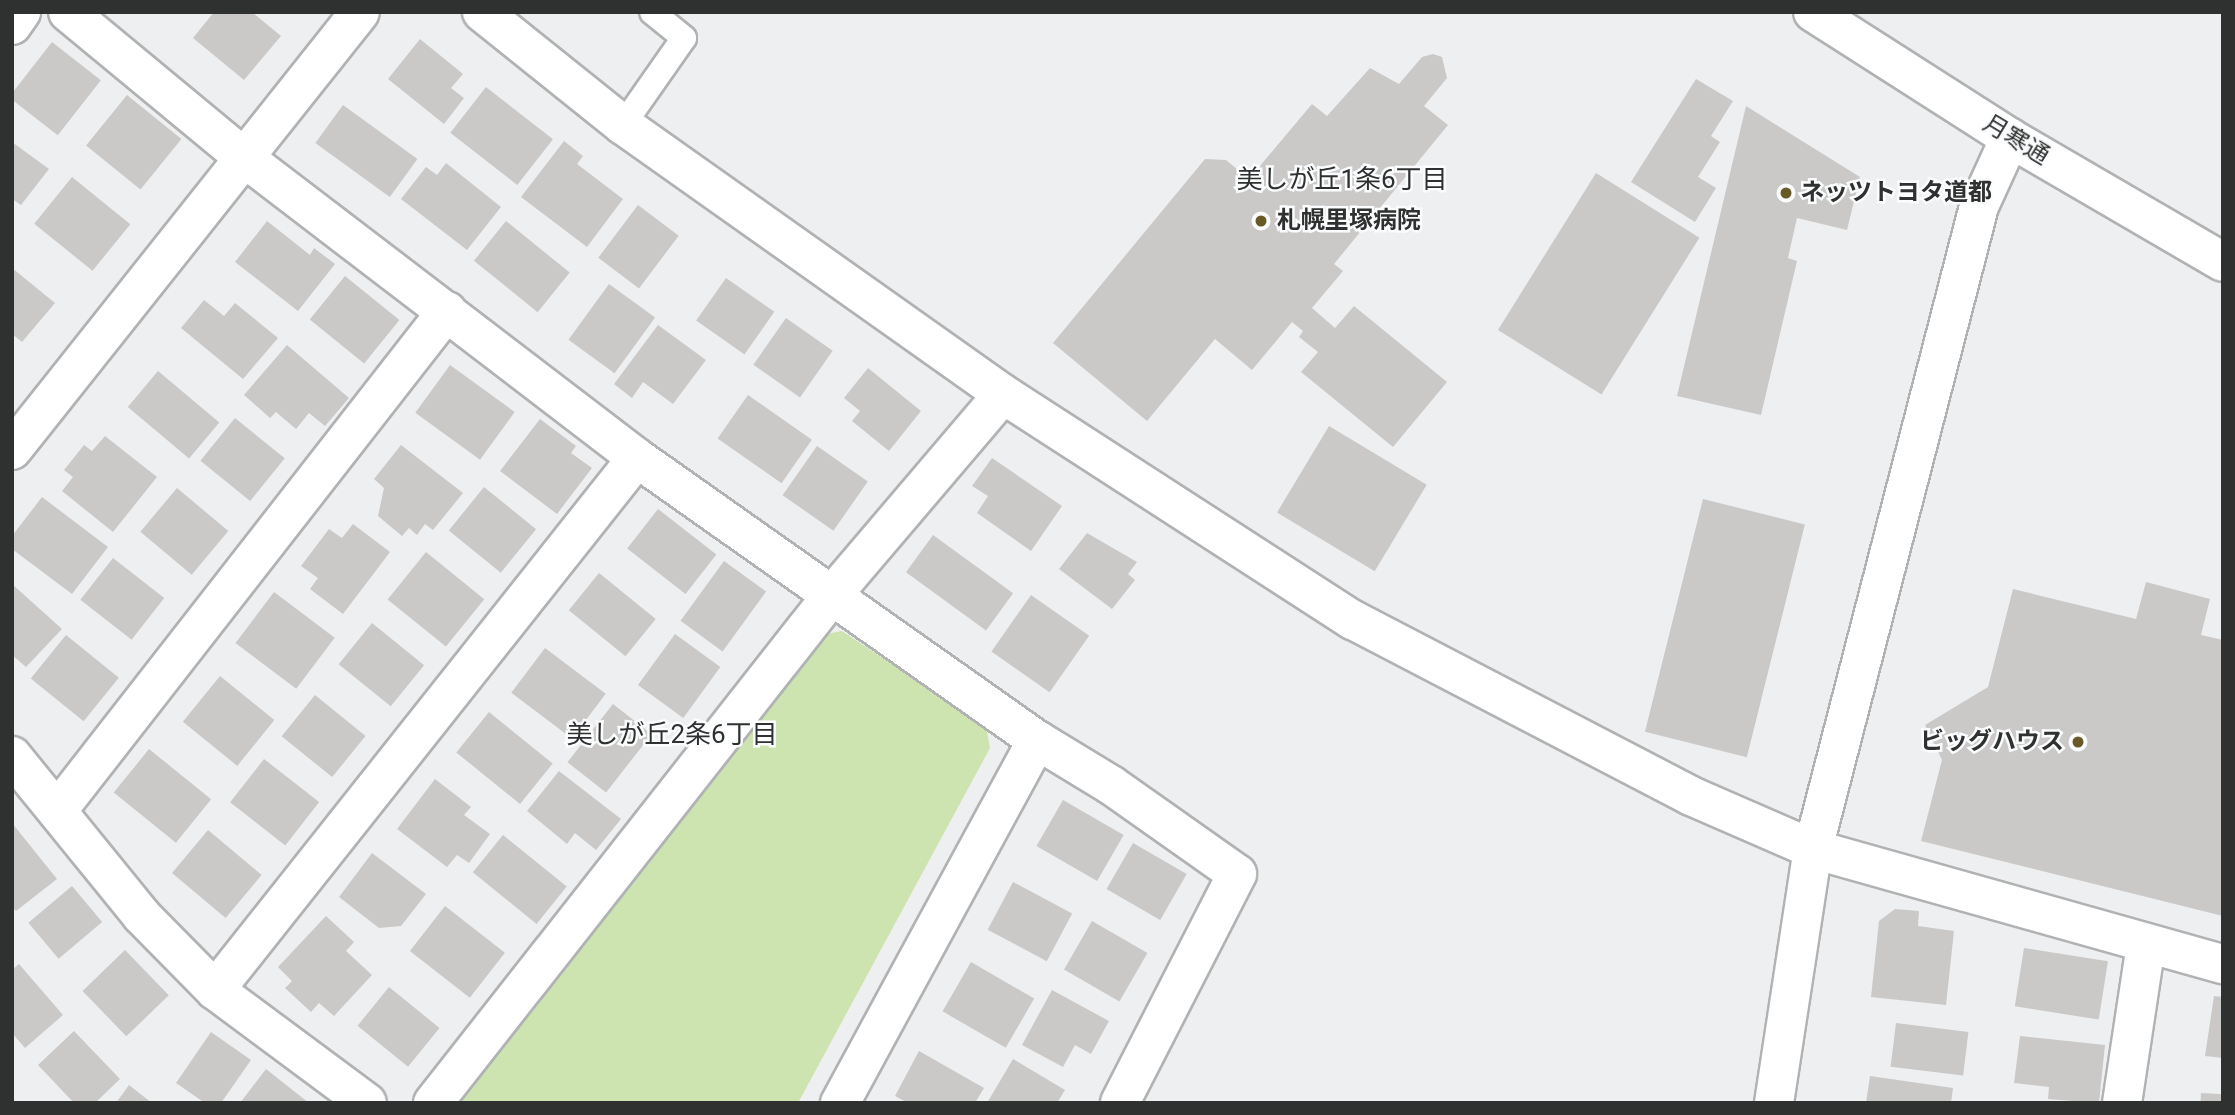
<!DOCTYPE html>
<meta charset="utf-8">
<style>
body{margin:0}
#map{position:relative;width:2235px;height:1115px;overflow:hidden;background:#eeeff0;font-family:Roboto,"Noto Sans JP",sans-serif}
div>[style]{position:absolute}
.green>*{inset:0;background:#cde4b0}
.building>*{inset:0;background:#cac9c8;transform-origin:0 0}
.roads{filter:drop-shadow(2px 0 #b1b2b3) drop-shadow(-2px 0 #b1b2b3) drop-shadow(0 2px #b1b2b3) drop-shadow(0 -2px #b1b2b3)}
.lane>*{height:24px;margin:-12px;padding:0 12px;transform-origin:12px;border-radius:12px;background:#fff}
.street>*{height:38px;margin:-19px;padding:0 19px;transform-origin:19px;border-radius:19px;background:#fff}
.secondary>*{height:38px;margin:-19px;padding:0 19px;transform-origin:19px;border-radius:19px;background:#fff}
.highway>*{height:38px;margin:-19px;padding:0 19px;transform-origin:19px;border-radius:19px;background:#fff}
.dots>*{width:19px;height:19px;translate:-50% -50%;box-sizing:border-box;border:4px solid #fbfcfd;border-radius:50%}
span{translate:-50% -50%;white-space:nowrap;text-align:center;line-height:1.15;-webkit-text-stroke:5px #fbfcfd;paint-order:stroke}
.street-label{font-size:24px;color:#2f3030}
.poi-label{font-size:24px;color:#2f3030;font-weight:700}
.left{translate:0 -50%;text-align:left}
.right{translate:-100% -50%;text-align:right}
.neighbourhood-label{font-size:26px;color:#2f3030}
.frame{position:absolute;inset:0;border:14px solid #2f3030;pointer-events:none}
</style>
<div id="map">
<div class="green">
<div style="clip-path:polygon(842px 631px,986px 727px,990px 748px,798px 1103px,462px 1103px,460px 1091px,816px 636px)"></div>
</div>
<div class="building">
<div style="clip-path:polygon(214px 12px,252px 12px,281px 36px,244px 80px,193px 38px)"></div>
<div style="clip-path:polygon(420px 39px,463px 74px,451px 88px,464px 98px,444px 124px,388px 79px)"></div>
<div style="left:52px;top:42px;width:62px;height:70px;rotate:38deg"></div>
<div style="clip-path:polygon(1433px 54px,1442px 57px,1447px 78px,1424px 106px,1448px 125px,1334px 264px,1343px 271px,1312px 308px,1335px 328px,1354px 306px,1447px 382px,1393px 447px,1301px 372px,1318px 352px,1299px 337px,1303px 331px,1292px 322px,1252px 370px,1215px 339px,1147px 421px,1053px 343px,1205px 159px,1226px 160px,1249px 179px,1312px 104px,1327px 116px,1370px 68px,1399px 84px,1422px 57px)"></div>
<div style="clip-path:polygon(1696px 79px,1733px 101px,1711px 136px,1720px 142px,1698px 177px,1716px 188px,1695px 222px,1631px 182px)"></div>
<div style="left:486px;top:87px;width:85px;height:58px;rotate:38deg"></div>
<div style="left:127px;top:95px;width:70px;height:65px;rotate:39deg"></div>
<div style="left:343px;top:105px;width:92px;height:47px;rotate:36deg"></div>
<div style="clip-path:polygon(1746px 106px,1860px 177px,1847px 230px,1797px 218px,1788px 258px,1797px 261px,1761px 415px,1677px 396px)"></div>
<div style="clip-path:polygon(564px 141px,583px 156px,577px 164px,623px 199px,587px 247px,521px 197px)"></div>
<div style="clip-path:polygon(12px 142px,49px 169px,21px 205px,12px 199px)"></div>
<div style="clip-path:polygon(446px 163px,501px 207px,467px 250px,401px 199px,426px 167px,437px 175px)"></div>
<div style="left:1596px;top:173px;width:122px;height:185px;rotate:32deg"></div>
<div style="left:72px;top:177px;width:75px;height:60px;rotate:39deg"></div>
<div style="left:638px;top:205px;width:51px;height:66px;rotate:37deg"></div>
<div style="clip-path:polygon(267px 221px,310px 255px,314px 248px,335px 264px,298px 311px,235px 262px)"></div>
<div style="left:506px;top:221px;width:82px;height:51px;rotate:39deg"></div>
<div style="clip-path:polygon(12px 268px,55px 303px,22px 342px,12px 334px)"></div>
<div style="left:345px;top:276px;width:70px;height:56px;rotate:39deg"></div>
<div style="left:726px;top:278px;width:59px;height:52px;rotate:35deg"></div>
<div style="left:609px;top:284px;width:57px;height:69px;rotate:36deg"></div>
<div style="clip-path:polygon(204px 300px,224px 316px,235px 303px,278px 338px,243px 379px,181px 328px)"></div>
<div style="left:786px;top:318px;width:57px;height:57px;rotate:35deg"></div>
<div style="clip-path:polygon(658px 325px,706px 360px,673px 404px,643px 382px,632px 398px,614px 384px)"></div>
<div style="clip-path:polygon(287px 345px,349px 398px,325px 426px,309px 413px,296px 429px,276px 412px,270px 418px,244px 395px)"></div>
<div style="left:450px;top:365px;width:80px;height:59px;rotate:36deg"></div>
<div style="clip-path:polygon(868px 368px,921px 411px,889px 451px,852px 421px,860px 411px,844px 398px)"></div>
<div style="left:158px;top:371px;width:80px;height:47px;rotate:40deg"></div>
<div style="left:748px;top:395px;width:78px;height:53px;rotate:35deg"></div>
<div style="left:235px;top:418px;width:64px;height:55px;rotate:39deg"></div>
<div style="clip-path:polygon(540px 419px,576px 446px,571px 453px,592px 468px,557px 514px,500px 471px)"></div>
<div style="left:1329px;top:426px;width:114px;height:101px;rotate:31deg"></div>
<div style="clip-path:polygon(105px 436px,157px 477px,113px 532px,62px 491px,73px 477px,64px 470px,84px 445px,92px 451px)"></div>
<div style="clip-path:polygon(401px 445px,463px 493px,433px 530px,425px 524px,417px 535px,409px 528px,402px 536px,378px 516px,384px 488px,374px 479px)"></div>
<div style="left:817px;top:446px;width:62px;height:60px;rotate:35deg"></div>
<div style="clip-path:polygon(992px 458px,1062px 506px,1031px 551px,977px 513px,988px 496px,972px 486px)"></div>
<div style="left:484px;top:487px;width:67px;height:56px;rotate:39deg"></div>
<div style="left:177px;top:488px;width:67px;height:57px;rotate:40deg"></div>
<div style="clip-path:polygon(42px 497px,108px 547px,72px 594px,12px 549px,12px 536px)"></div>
<div style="left:1703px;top:499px;width:105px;height:240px;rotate:14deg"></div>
<div style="left:658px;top:509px;width:74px;height:50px;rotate:38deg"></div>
<div style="clip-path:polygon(353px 524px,390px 552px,343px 614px,310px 589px,318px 578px,301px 566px,329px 529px,342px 538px)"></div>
<div style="clip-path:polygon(1087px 533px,1137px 562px,1128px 574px,1135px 580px,1112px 609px,1059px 569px)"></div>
<div style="left:933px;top:535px;width:99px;height:46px;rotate:36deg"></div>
<div style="left:426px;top:552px;width:75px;height:61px;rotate:39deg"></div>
<div style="left:113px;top:558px;width:65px;height:53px;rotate:38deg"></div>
<div style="left:724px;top:561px;width:52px;height:74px;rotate:36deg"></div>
<div style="left:599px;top:573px;width:73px;height:48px;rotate:39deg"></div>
<div style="clip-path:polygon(2146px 582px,2210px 599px,2201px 635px,2223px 640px,2223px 916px,1921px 841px,1942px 760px,1925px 725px,1988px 687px,2013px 589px,2136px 619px)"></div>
<div style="clip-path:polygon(12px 584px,62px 629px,26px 667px,12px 655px)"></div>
<div style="left:274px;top:592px;width:76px;height:64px;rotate:37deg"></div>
<div style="left:1031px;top:595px;width:71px;height:69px;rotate:35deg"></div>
<div style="left:372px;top:623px;width:67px;height:53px;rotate:39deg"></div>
<div style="left:675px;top:634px;width:56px;height:63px;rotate:36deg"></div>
<div style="left:66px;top:635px;width:68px;height:56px;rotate:39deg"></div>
<div style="left:545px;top:648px;width:76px;height:56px;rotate:37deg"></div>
<div style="left:220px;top:676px;width:70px;height:59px;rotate:39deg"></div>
<div style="left:315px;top:695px;width:65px;height:53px;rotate:39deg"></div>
<div style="left:613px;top:704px;width:49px;height:74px;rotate:38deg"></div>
<div style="left:489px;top:712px;width:82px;height:52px;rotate:39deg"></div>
<div style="left:149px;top:749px;width:80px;height:56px;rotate:39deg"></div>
<div style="left:264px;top:759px;width:70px;height:55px;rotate:38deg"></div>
<div style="clip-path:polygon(559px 771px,621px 819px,596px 850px,575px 833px,567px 844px,527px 811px)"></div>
<div style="clip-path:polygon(435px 779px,471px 807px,464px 815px,490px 834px,469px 863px,457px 855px,447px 867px,397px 829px)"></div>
<div style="left:1063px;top:800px;width:70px;height:53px;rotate:30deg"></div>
<div style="clip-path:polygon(12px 823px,57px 879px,16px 911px,12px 907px)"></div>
<div style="left:208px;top:830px;width:70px;height:56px;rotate:40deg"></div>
<div style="left:503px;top:835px;width:82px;height:48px;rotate:39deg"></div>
<div style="left:1133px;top:843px;width:62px;height:53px;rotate:30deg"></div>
<div style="clip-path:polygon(372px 853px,426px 894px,401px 926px,379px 928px,339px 897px)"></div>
<div style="left:1013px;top:882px;width:67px;height:54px;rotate:28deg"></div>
<div style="left:72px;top:886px;width:47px;height:57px;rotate:50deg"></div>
<div style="left:445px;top:906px;width:76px;height:57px;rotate:38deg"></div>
<div style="clip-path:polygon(1895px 909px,1919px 911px,1918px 926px,1954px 931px,1946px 1005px,1871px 997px,1879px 921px)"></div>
<div style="clip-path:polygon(326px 916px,354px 942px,346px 951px,372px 975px,334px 1016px,319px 1003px,311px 1012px,285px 988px,292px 981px,278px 967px)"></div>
<div style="left:1092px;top:921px;width:64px;height:56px;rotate:30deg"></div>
<div style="left:2024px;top:948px;width:85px;height:59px;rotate:9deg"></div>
<div style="left:125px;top:950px;width:63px;height:59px;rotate:46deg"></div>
<div style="left:971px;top:962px;width:73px;height:57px;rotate:30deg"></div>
<div style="clip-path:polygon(19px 964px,63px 1015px,25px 1048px,12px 1033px,12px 970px)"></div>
<div style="left:389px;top:987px;width:65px;height:50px;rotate:39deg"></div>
<div style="clip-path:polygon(1052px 990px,1109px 1021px,1091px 1054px,1075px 1045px,1063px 1067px,1022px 1045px)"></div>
<div style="clip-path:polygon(2214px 996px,2223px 997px,2223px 1058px,2205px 1056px)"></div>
<div style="left:1896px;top:1023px;width:73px;height:44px;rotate:7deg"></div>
<div style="clip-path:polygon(74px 1031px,120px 1079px,95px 1103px,74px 1103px,38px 1065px)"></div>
<div style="clip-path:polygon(211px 1032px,251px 1060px,221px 1103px,205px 1103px,176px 1083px)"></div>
<div style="clip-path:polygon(2020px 1036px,2105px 1045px,2099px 1103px,2048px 1099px,2049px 1087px,2014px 1083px)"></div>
<div style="clip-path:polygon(919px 1051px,984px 1088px,975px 1103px,908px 1103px,895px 1096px)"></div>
<div style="clip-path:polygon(1013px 1059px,1065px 1090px,1057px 1103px,987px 1103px)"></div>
<div style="clip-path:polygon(266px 1069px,309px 1103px,240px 1103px)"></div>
<div style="clip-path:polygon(1870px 1076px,1953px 1088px,1951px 1103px,1866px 1103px)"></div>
<div style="clip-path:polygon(129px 1085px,152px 1103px,116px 1103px)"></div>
<div style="left:2201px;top:1093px;width:22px;height:10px;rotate:3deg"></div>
</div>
<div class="roads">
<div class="lane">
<div style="left:623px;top:125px;width:106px;rotate:-55deg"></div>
<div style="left:684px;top:38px;width:41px;rotate:-140.9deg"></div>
</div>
<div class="street">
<div style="left:68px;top:12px;width:226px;rotate:39.6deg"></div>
<div style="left:242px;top:156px;width:497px;rotate:37.4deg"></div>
<div style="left:637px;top:458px;width:489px;rotate:35.2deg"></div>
<div style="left:1037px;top:740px;width:87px;rotate:31.3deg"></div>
<div style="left:1111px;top:785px;width:154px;rotate:35.2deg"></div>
<div style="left:1237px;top:874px;width:257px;rotate:117.1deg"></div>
<div style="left:482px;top:12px;width:181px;rotate:38.7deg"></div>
<div style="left:623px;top:125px;width:466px;rotate:35.3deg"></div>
<div style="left:1003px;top:394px;width:417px;rotate:32.9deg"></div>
<div style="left:1353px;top:620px;width:381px;rotate:27.5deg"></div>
<div style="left:1691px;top:796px;width:133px;rotate:23.5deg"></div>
<div style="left:1813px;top:849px;width:426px;rotate:15.7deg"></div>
<div style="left:12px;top:25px;width:16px;rotate:-55deg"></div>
<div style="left:12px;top:450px;width:559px;rotate:-51.53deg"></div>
<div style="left:12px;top:756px;width:205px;rotate:50.9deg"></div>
<div style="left:141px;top:915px;width:105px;rotate:45.4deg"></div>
<div style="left:215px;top:990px;width:189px;rotate:36.6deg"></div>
<div style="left:57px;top:811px;width:634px;rotate:-52.05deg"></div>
<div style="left:215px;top:990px;width:679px;rotate:-51.58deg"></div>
<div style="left:433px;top:1103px;width:647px;rotate:-51.84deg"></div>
<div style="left:833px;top:594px;width:262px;rotate:-49.6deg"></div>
<div style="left:840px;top:1103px;width:413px;rotate:-61.5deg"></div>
<div style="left:2122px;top:1103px;width:160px;rotate:-81.4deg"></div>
</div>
<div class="secondary">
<div style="left:1774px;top:1103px;width:257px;rotate:-81.3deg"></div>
<div style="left:1813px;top:849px;width:664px;rotate:-75.52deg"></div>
<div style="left:1979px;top:206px;width:75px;rotate:-65.5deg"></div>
</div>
<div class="highway">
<div style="left:1813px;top:12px;width:234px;rotate:32.6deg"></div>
<div style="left:2010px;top:138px;width:246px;rotate:30.2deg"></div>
</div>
</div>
<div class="dots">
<div style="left:1786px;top:193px;background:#685a27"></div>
<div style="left:1261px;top:221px;background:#685a27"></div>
<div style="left:2078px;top:742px;background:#685a27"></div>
</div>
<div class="street-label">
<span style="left:2016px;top:140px;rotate:31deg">月寒通</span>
</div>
<div class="poi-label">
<span class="left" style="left:1800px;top:193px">ネッツトヨタ道都</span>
<span class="left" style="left:1277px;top:221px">札幌里塚病院</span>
<span class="right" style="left:2064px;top:742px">ビッグハウス</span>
</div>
<div class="neighbourhood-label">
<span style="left:1342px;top:180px">美しが丘1条6丁目</span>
<span style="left:672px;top:735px">美しが丘2条6丁目</span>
</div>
<div class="frame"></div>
</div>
